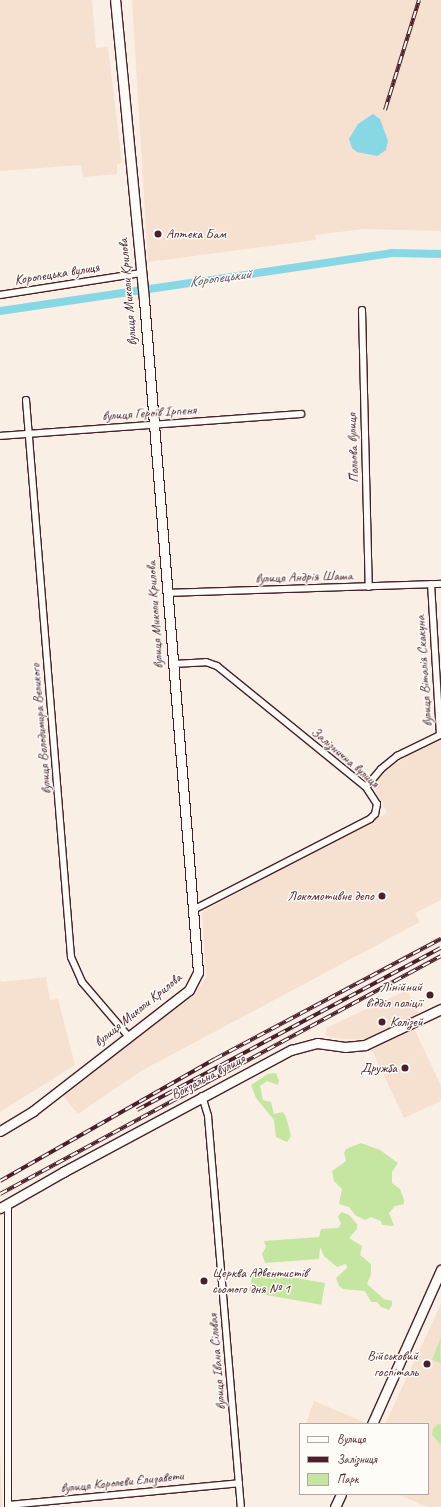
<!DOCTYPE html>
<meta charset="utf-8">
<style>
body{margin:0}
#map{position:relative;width:441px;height:1507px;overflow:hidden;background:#faefe5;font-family:Caveat,sans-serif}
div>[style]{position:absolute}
.built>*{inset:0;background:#f6e0cf}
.green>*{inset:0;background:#c4e6a0;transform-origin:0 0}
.water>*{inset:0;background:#88d7e5}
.canal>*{height:8px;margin:-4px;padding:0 4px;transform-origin:4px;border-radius:4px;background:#88d7e5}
.roads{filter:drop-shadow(1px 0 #4a1f2b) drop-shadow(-1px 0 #4a1f2b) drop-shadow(0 1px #4a1f2b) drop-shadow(0 -1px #4a1f2b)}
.street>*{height:6px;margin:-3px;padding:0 3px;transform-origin:3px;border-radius:3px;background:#fdfcf7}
.secondary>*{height:9px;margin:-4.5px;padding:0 4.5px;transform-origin:4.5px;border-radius:4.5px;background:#fdfcf7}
.rail>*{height:4px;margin-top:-2px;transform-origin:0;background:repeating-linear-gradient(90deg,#fdfcf7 0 8px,#4a1f2b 0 16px);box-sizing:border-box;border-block:1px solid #4a1f2b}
.dots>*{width:11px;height:11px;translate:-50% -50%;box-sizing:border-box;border:2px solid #fdfcf7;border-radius:50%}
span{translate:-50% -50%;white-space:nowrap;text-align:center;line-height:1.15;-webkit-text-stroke:3px #fdfcf7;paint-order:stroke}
.poi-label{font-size:14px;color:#4a1f2b}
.left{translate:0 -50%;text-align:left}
.right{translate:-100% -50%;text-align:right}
.street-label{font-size:14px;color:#4a1f2b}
.water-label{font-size:15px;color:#5d5663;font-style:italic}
.legend{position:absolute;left:299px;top:1423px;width:130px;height:72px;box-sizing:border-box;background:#fdfcf7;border:1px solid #b5a4a5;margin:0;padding:5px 7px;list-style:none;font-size:12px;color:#4a1f2b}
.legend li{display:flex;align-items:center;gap:8px;height:20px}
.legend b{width:20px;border:1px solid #b5a4a5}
</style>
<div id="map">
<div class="built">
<div style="clip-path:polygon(0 0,92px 0,96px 48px,108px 47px,122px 163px,117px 164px,117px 174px,83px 177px,81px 165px,0 171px)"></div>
<div style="clip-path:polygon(132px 0,441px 0,441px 231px,363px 229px,315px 235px,316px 240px,148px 262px)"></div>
<div style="clip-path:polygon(441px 740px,441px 900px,415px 913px,420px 922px,141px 1071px,78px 1114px,63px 1096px,194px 994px,206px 978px,202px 912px,387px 813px,373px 786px,375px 778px,413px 752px)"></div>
<div style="clip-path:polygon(46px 977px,50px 1000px,58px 999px,75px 1065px,0 1112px,0 978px,1px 982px)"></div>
<div style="clip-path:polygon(407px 990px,419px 1015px,367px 1039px,342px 1039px,326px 1036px,326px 1028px)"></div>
<div style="clip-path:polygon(413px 1026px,441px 1086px,441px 1101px,404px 1118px,370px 1046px)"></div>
<div style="clip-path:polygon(441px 1304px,441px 1507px,428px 1507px,397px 1494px,428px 1494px,428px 1424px,385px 1424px)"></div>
<div style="clip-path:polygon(314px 1401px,364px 1422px,363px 1424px,306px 1424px)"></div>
<div style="clip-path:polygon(0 1435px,0 1451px,2px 1507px,0 1507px)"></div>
</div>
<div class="green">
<div style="clip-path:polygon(276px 1073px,279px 1081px,278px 1085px,267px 1081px,260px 1086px,263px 1100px,271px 1102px,274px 1114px,283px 1112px,286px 1117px,291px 1136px,287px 1142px,276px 1137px,274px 1120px,256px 1098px,251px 1085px,268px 1074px)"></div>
<div style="clip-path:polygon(361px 1143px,380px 1150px,398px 1163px,392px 1172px,392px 1183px,400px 1189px,404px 1200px,404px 1204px,395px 1206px,389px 1213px,394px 1226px,382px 1225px,381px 1221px,371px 1217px,365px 1220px,355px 1215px,349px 1207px,339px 1204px,342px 1189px,334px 1181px,332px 1171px,346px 1161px,344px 1153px,346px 1149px)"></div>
<div style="clip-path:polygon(342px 1212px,349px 1215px,357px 1224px,357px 1229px,349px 1238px,362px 1246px,360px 1255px,371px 1264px,371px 1274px,367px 1284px,384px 1299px,392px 1301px,392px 1305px,389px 1310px,381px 1307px,377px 1302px,371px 1302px,365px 1291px,343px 1289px,339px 1286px,336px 1278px,347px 1268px,346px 1264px,337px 1267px,324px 1256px,320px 1247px,319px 1259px,265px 1263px,262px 1254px,266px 1247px,264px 1241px,319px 1237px,321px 1229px,338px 1228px,341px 1224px,338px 1216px)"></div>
<div style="left:325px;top:1283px;width:22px;height:73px;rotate:100deg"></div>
<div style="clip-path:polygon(441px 1337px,440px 1354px,441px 1363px,432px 1360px)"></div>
<div style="clip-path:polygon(438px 1424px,441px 1425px,441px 1445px,432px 1435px,433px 1429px)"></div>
</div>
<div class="water">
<div style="clip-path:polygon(373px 114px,380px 119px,388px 141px,386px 150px,377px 156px,357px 152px,352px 148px,349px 139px,358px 124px)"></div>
</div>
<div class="canal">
<div style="left:0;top:311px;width:396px;rotate:-8.4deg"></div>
<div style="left:392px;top:253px;width:49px;rotate:1.2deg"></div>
</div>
<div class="roads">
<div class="street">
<div style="left:0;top:295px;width:143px;rotate:-8.9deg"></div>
<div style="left:362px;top:310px;width:277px;rotate:88.6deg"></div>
<div style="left:26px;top:400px;width:559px;rotate:85.38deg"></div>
<div style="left:71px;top:957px;width:27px;rotate:66deg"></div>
<div style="left:82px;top:982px;width:72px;rotate:49.5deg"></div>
<div style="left:0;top:436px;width:302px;rotate:-4.2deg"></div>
<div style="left:168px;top:593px;width:273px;rotate:-1.9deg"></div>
<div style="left:173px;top:664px;width:33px;rotate:-3deg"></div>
<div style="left:206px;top:662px;width:12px;rotate:20deg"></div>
<div style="left:217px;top:666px;width:192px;rotate:39.1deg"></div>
<div style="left:366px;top:787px;width:20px;rotate:57deg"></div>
<div style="left:377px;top:804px;width:10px;rotate:101deg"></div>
<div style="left:375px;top:814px;width:7px;rotate:135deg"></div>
<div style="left:370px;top:819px;width:199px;rotate:152.8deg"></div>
<div style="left:366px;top:787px;width:23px;rotate:-50deg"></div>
<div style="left:381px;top:769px;width:21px;rotate:-39deg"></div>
<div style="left:397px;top:756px;width:48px;rotate:-26deg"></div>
<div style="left:440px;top:735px;width:151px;rotate:-93.4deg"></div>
<div style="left:202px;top:1096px;width:21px;rotate:73deg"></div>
<div style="left:208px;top:1116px;width:392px;rotate:85.2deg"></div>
<div style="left:8px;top:1505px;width:232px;rotate:-5.4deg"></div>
<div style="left:8px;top:1507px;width:303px;rotate:-90deg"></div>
</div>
<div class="secondary">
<div style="left:0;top:1131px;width:39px;rotate:-31deg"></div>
<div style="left:33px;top:1111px;width:197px;rotate:-37.8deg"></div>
<div style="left:189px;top:990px;width:20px;rotate:-63deg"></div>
<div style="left:198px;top:972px;width:674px;rotate:-94.59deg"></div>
<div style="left:144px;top:300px;width:301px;rotate:-95.5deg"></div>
<div style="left:0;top:1208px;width:73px;rotate:-29.7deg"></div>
<div style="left:63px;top:1172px;width:259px;rotate:-28.2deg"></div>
<div style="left:291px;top:1050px;width:27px;rotate:-15deg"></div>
<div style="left:317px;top:1043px;width:28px;rotate:8deg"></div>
<div style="left:345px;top:1047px;width:20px;rotate:-6deg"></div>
<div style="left:365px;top:1045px;width:84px;rotate:-25.3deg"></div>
<div style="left:372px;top:1424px;width:169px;rotate:-65.9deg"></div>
<div style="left:335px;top:1507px;width:14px;rotate:-65deg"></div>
</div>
</div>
<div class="rail">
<div style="left:385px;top:110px;width:115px;rotate:-72.8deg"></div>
<div style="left:137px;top:1110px;width:344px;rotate:-28.1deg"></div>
<div style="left:0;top:1181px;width:247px;rotate:-29.6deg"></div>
<div style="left:215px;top:1059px;width:256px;rotate:-28deg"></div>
<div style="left:0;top:1194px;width:501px;rotate:-28.35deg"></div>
</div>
<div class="dots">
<div style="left:158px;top:234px;background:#4a1f2b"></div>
<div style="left:382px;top:896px;background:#4a1f2b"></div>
<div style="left:430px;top:995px;background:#4a1f2b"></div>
<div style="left:382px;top:1022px;background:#4a1f2b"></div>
<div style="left:405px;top:1068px;background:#4a1f2b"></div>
<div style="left:204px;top:1281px;background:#4a1f2b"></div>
<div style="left:427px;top:1364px;background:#4a1f2b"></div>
</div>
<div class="poi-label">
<span class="left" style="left:166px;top:234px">Аптека Бам</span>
<span class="right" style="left:374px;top:896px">Локомотивне депо</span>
<span class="right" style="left:422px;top:995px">Лінійний<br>відділ поліції</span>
<span class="left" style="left:390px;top:1022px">Колізей</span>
<span class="right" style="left:397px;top:1068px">Дружба</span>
<span class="left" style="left:212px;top:1281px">Церква Адвентистів<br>сьомого дня № 1</span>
<span class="right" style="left:418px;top:1364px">Військовий<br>госпіталь</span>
</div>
<div class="street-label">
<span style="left:57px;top:274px;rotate:-9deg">Коропецька вулиця</span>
<span style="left:128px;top:292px;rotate:-95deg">вулиця Миколи Крилова</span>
<span style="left:149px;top:413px;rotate:-4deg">вулиця Героїв Ірпеня</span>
<span style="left:353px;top:448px;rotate:-92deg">Польова вулиця</span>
<span style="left:304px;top:577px;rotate:-2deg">вулиця Андрія Шаша</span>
<span style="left:155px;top:615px;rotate:-94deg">вулиця Миколи Крилова</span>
<span style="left:424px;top:671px;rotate:-94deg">вулиця Віталія Скакуна</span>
<span style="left:41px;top:729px;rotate:-95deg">вулиця Володимира Великого</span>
<span style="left:345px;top:757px;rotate:41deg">Залізнична вулиця</span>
<span style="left:138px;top:1010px;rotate:-39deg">вулиця Миколи Крилова</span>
<span style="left:208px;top:1077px;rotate:-28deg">Вокзальна вулиця</span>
<span style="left:217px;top:1362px;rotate:-95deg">вулиця Івана Сільвая</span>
<span style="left:122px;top:1482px;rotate:-6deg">вулиця Королеви Єлизавети</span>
</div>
<div class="water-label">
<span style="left:220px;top:278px;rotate:-8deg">Коропецький</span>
</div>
<ul class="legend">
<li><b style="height:5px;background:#fdfcf7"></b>Вулиця</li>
<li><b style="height:5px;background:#4a1f2b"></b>Залізниця</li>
<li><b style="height:11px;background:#c4e6a0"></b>Парк</li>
</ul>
</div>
